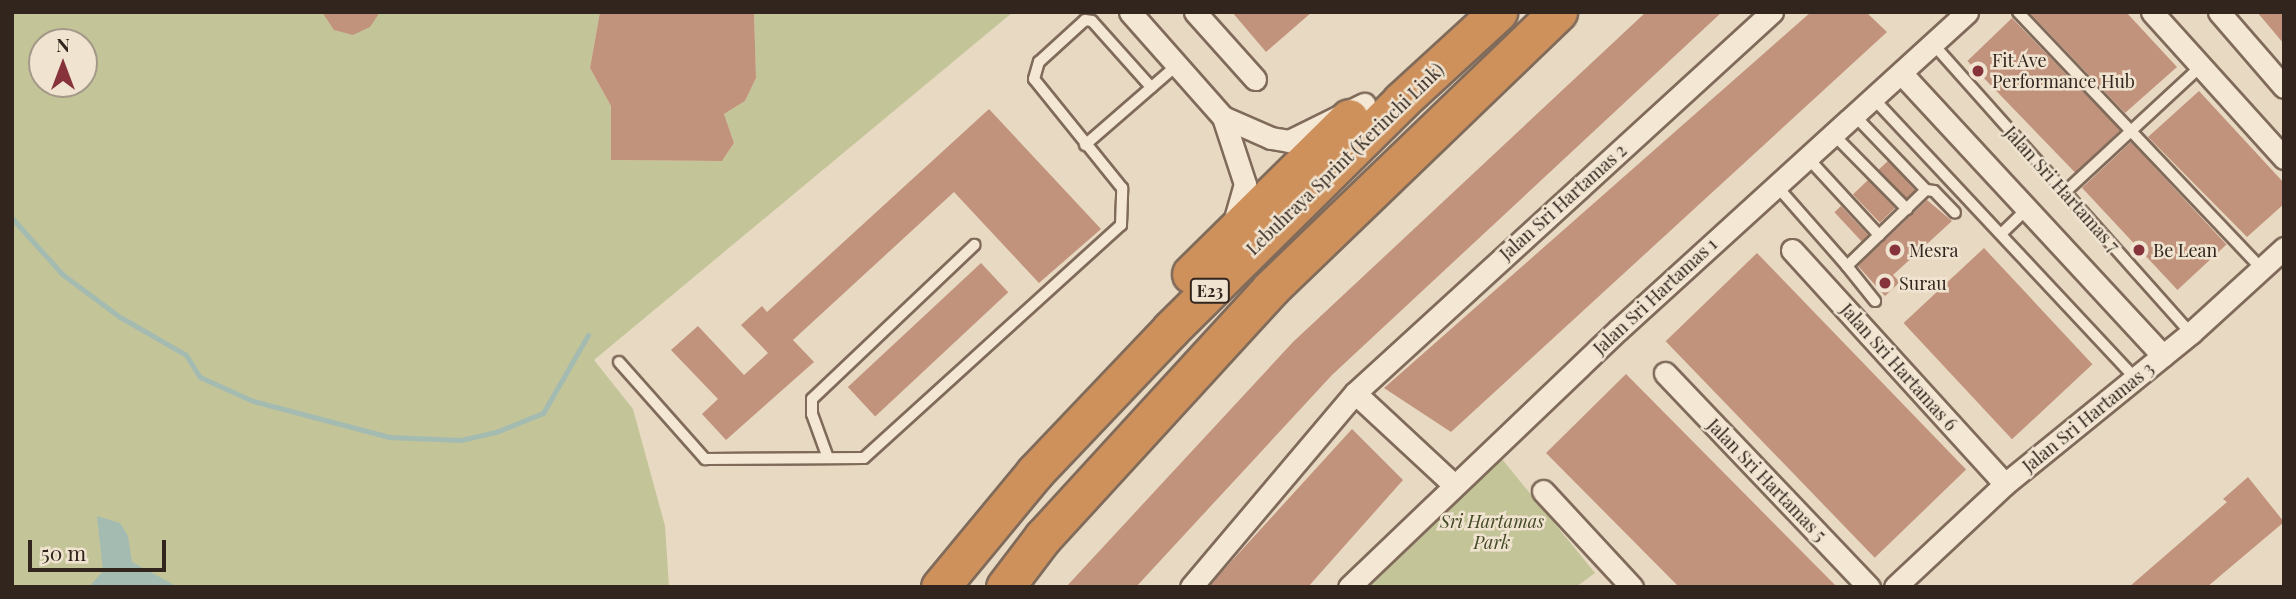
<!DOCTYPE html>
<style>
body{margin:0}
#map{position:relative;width:2296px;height:599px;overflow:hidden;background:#e8d9c2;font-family:"Playfair Display",serif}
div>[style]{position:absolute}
.green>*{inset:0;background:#c3c498}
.water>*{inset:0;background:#a4bbb2}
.stream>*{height:5px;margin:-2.5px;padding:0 2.5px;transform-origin:2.5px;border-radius:2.5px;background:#a4bbb2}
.building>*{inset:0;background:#c2937c;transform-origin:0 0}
.roads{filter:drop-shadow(2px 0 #806b5b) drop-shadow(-2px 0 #806b5b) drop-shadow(0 2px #806b5b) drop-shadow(0 -2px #806b5b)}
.service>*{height:10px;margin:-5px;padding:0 5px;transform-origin:5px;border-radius:5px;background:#f4e7d4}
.minor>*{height:21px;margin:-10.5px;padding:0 10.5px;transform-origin:10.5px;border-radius:10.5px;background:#f4e7d4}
.motorway>*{height:37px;margin:-18.5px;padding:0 18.5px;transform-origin:18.5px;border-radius:18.5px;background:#ce915c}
.dots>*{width:19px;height:19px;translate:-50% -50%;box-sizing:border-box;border:4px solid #f0e4d1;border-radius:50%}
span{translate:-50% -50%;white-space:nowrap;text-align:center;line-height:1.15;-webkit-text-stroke:5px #f0e4d1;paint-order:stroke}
.shield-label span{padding:2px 5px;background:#f0e4d1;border:2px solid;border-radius:5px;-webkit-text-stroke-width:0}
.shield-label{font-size:16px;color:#31251e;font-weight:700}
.poi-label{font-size:18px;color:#31251e}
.left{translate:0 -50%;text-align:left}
.street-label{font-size:18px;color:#31251e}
.park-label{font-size:18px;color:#454b27;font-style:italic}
.frame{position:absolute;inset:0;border:14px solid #31251e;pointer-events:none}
.north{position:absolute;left:28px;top:28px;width:70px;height:70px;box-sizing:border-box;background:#f0e4d1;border:2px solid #a49889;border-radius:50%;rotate:0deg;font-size:19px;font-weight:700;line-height:28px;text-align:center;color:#31251e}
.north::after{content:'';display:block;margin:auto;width:24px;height:32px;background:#87333b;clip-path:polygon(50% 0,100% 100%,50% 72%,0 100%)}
.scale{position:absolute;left:28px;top:540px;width:138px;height:32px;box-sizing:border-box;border:4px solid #31251e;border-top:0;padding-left:9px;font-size:21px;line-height:24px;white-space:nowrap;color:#31251e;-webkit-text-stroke:5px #f0e4d1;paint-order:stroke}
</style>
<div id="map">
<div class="green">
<div style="clip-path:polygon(evenodd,12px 12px,600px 12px,590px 68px,611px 106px,611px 160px,722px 161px,734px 143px,724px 114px,745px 101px,756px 78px,754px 12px,1013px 12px,594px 360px,633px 409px,665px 526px,669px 587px,12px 587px,12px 12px,42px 42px,84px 42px,84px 84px,42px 84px,42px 42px)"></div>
<div style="clip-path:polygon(1497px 453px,1595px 573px,1576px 587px,1357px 587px)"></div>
</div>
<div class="water">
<div style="clip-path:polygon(97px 516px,120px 523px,128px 536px,132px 562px,178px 587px,89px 587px,103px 571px)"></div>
</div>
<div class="stream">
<div style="left:12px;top:218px;width:75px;rotate:48.2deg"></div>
<div style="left:62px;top:274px;width:72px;rotate:36.6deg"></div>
<div style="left:120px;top:317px;width:76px;rotate:29.9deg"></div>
<div style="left:186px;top:355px;width:26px;rotate:58deg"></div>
<div style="left:200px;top:377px;width:58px;rotate:24.4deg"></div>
<div style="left:253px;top:401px;width:141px;rotate:14.8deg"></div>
<div style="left:389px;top:437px;width:72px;rotate:2.4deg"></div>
<div style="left:461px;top:440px;width:36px;rotate:-13deg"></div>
<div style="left:496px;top:432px;width:51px;rotate:-22deg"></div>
<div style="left:543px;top:413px;width:90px;rotate:-60deg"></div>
</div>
<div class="building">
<div style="clip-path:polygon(322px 12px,380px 12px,370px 27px,353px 35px,334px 30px)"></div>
<div style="clip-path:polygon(600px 12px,754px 12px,756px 78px,745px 101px,724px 114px,734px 143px,722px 161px,611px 160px,611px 106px,590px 68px)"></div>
<div style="clip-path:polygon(1232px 12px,1312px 12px,1266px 52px)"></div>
<div style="clip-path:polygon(1646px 12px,1722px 12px,1332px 375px,1136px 587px,1066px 587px,1293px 342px)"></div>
<div style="clip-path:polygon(1811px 12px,1866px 12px,1887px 32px,1451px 432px,1384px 388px)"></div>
<div style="clip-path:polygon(2029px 12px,2126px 12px,2177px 67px,2125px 113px)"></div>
<div style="clip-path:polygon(2257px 12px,2284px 12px,2284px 44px)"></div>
<div style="left:2012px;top:18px;width:156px;height:62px;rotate:46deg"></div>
<div style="clip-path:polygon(2199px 91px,2284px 183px,2284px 204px,2247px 237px,2148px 137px)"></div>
<div style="clip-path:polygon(989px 109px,1101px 229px,1039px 283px,954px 192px,793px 340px,814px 362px,726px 440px,702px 414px,718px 399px,671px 350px,698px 326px,744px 375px,768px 353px,741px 325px,762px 306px,767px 312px)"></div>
<div style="left:2131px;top:142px;width:140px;height:67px;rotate:47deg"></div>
<div style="left:1888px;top:161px;width:40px;height:13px;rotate:47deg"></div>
<div style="left:1868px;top:180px;width:39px;height:21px;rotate:46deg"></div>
<div style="clip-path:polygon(1927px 200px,1952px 221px,1893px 275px,1900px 282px,1885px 296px,1858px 266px)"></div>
<div style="left:1841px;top:206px;width:40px;height:9px;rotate:47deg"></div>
<div style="left:1984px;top:248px;width:159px;height:110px;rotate:47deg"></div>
<div style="left:1757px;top:253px;width:301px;height:127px;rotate:46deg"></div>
<div style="left:981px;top:263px;width:40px;height:182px;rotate:47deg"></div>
<div style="clip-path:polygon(1626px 374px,1837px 587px,1679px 587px,1546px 453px)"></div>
<div style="clip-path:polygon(1352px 429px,1403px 480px,1308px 587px,1208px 587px)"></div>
<div style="clip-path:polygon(2248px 477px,2284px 522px,2207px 587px,2129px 587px,2227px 502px,2223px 499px)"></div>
</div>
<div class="roads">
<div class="service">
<div style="left:2018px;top:12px;width:354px;rotate:46.5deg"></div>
<div style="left:1934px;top:45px;width:386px;rotate:48.3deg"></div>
<div style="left:1873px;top:98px;width:385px;rotate:46.9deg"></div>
<div style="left:1832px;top:133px;width:107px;rotate:45.4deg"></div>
<div style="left:1085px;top:145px;width:122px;rotate:-41deg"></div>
<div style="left:1806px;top:156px;width:108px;rotate:47.3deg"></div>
<div style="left:1775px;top:184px;width:109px;rotate:48.7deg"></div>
<div style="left:1847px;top:266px;width:110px;rotate:-43.9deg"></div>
<div style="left:1926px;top:190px;width:105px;rotate:-133.8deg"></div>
<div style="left:1926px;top:190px;width:8px;rotate:7deg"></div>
<div style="left:1934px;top:191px;width:30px;rotate:46deg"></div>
<div style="left:2065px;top:192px;width:185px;rotate:-42.8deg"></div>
<div style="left:2001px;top:234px;width:33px;rotate:-44deg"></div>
<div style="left:1847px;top:266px;width:45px;rotate:51.3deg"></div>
<div style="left:619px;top:362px;width:130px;rotate:48.4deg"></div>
<div style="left:705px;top:459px;width:159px;rotate:-0.4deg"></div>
<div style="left:864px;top:458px;width:347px;rotate:-42.2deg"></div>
<div style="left:1121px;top:225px;width:37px;rotate:-88deg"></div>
<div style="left:1122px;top:188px;width:140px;rotate:-128.9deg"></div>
<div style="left:1034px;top:79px;width:18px;rotate:-74deg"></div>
<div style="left:1039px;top:62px;width:62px;rotate:-42.4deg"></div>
<div style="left:1085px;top:20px;width:7px;rotate:8deg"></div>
<div style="left:1092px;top:21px;width:89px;rotate:48.2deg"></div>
<div style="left:828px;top:458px;width:47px;rotate:-110deg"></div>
<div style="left:812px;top:414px;width:15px;rotate:-90deg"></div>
<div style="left:812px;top:399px;width:224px;rotate:-43.5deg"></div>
</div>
<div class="minor">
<div style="left:1130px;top:12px;width:140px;rotate:48.5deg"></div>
<div style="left:1223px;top:117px;width:71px;rotate:71.8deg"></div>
<div style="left:1245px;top:184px;width:40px;rotate:106deg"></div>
<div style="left:1195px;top:12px;width:90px;rotate:48.2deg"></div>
<div style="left:2152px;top:12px;width:197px;rotate:47.9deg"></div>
<div style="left:2219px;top:12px;width:99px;rotate:49.1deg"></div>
<div style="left:1902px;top:74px;width:384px;rotate:47.2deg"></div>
<div style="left:1223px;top:117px;width:52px;rotate:23.6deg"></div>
<div style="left:1271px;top:138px;width:18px;rotate:9deg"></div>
<div style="left:1289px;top:141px;width:84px;rotate:-26.3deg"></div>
<div style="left:1792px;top:250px;width:316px;rotate:47.7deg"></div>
<div style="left:1665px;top:373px;width:296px;rotate:46.4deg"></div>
<div style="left:1355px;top:393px;width:135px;rotate:42.9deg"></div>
<div style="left:1543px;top:491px;width:131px;rotate:47.2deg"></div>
<div style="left:1191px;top:587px;width:254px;rotate:-49.8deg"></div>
<div style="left:1355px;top:393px;width:565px;rotate:-42.42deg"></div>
<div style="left:1349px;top:587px;width:372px;rotate:-43.7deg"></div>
<div style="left:1618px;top:330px;width:472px;rotate:-42.3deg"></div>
<div style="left:1895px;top:587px;width:151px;rotate:-43.1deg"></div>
<div style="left:2005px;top:484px;width:240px;rotate:-39.1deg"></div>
<div style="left:2191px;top:333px;width:126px;rotate:-42.4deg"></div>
</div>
<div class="motorway">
<div style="left:1191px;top:274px;width:222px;rotate:-44.6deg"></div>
<div style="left:940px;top:587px;width:149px;rotate:-50.4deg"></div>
<div style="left:1035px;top:472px;width:197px;rotate:-46.4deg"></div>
<div style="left:1171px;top:329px;width:324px;rotate:-44.7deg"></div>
<div style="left:1401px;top:101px;width:132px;rotate:-42.5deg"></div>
<div style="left:1005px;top:587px;width:63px;rotate:-52.8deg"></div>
<div style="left:1043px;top:537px;width:336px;rotate:-47.5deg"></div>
<div style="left:1270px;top:289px;width:400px;rotate:-43.9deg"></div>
</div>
</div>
<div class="dots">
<div style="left:1978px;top:71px;background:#87333b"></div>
<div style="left:1895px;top:250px;background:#87333b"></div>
<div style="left:2139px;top:250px;background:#87333b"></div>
<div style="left:1885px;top:283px;background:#87333b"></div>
</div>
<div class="shield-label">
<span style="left:1210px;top:291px">E23</span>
</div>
<div class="poi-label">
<span class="left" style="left:1992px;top:71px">Fit Ave<br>Performance Hub</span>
<span class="left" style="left:1909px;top:250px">Mesra</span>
<span class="left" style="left:2153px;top:250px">Be Lean</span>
<span class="left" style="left:1899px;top:283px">Surau</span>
</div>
<div class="street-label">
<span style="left:1345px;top:159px;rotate:-44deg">Lebuhraya Sprint (Kerinchi Link)</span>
<span style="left:2062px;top:189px;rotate:48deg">Jalan Sri Hartamas 7</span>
<span style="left:1563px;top:202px;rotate:-42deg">Jalan Sri Hartamas 2</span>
<span style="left:1655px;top:296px;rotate:-43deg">Jalan Sri Hartamas 1</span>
<span style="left:1899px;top:367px;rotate:48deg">Jalan Sri Hartamas 6</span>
<span style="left:2088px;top:417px;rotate:-39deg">Jalan Sri Hartamas 3</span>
<span style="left:1767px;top:480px;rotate:46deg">Jalan Sri Hartamas 5</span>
</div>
<div class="park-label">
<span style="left:1492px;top:532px">Sri Hartamas<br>Park</span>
</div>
<div class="frame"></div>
<div class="north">N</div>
<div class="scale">50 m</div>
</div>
